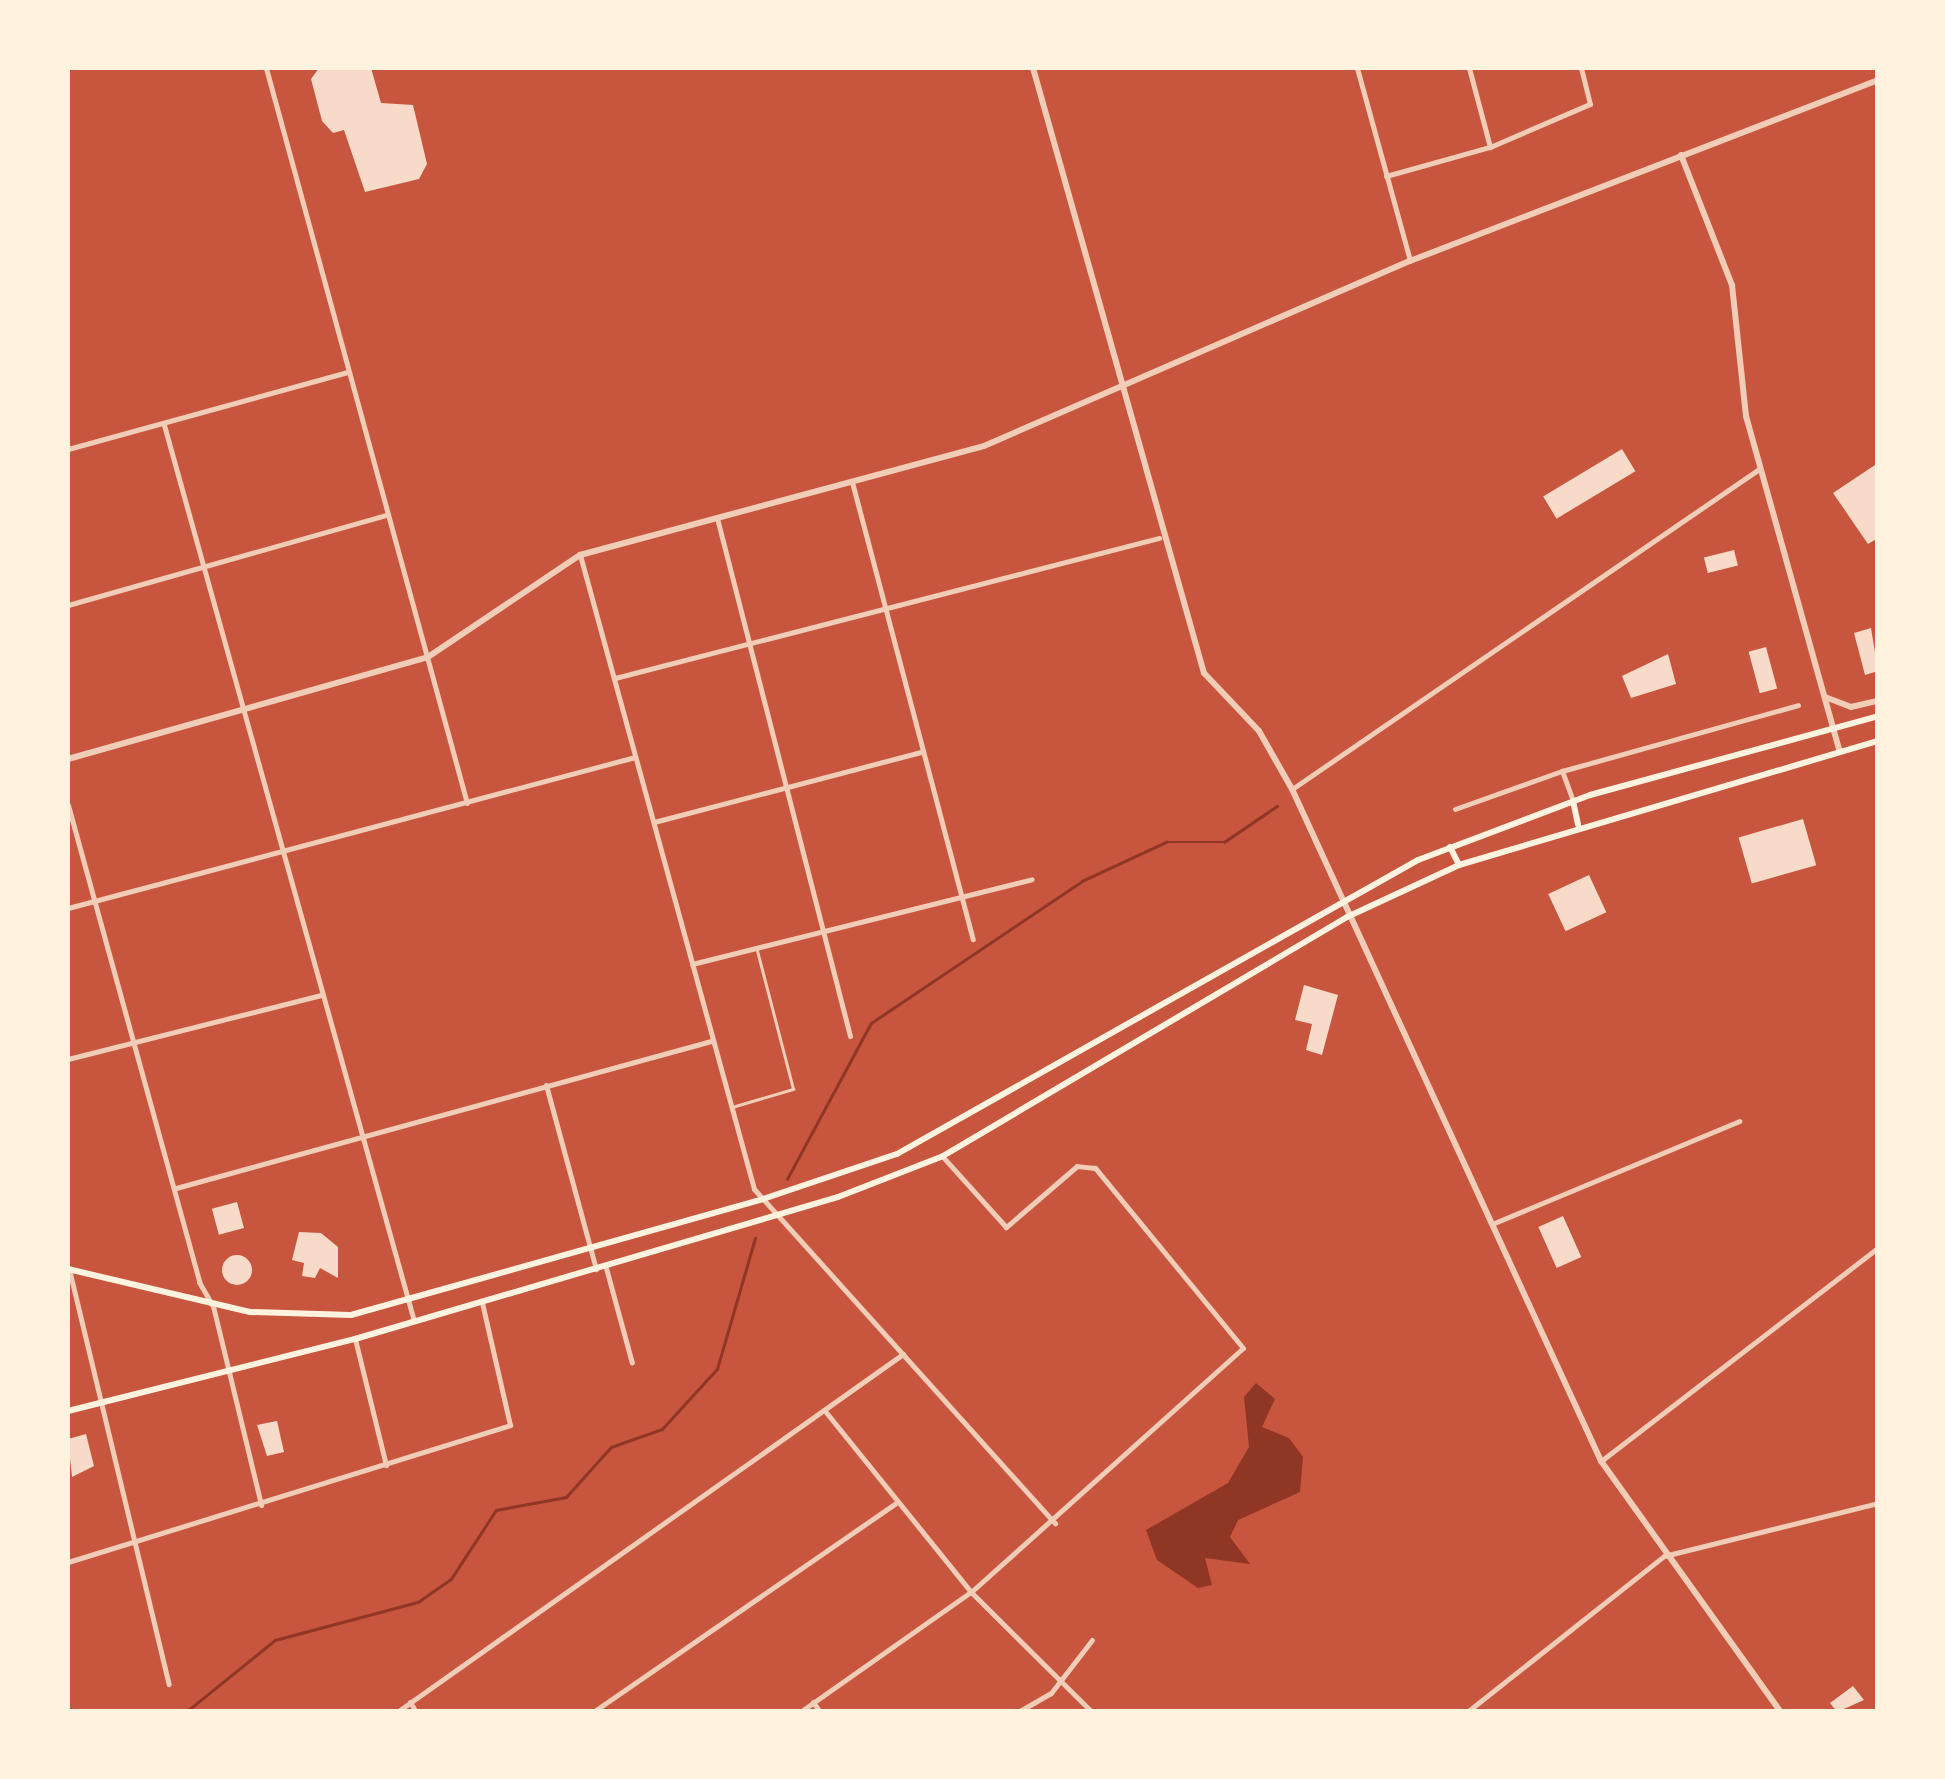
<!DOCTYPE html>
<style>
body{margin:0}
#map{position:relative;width:1945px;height:1779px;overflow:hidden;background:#c8553d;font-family:"Titillium Web",sans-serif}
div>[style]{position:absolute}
.water>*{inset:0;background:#8f3625}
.stream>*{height:2.5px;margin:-1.25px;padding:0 1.25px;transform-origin:1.25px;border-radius:1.25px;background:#8f3625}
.building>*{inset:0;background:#f7dbc8;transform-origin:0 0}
.round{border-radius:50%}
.service>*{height:2.5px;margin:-1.25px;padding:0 1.25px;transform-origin:1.25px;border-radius:1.25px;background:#f1ccb7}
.minor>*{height:5px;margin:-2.5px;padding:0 2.5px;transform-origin:2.5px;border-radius:2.5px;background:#f1ccb7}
.tertiary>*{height:6px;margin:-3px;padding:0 3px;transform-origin:3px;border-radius:3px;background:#f1ccb7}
.secondary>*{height:6px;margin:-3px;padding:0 3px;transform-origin:3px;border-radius:3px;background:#fff3e0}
span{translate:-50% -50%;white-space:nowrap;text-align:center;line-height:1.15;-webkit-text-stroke:8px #fff3e0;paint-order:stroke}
.frame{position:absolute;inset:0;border:70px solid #fff3e0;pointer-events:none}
</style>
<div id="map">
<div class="water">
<div style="clip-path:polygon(1256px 1383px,1275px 1399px,1262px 1427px,1289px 1438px,1303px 1457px,1300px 1492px,1238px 1520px,1230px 1537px,1250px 1564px,1205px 1558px,1212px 1585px,1198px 1588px,1157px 1560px,1146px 1530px,1228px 1483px,1249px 1447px,1244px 1397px)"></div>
</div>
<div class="stream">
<div style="left:787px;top:1179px;width:177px;rotate:-61.7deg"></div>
<div style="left:871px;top:1023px;width:254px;rotate:-33.9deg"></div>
<div style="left:1082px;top:881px;width:93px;rotate:-24.9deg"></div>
<div style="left:1166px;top:842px;width:58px"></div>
<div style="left:1224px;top:842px;width:64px;rotate:-34.2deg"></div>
<div style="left:186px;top:1712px;width:114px;rotate:-39deg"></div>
<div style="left:275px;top:1640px;width:148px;rotate:-14.9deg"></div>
<div style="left:418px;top:1602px;width:40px;rotate:-34.9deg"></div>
<div style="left:451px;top:1579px;width:82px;rotate:-56.9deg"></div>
<div style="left:496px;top:1510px;width:71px;rotate:-10.5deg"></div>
<div style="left:566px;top:1497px;width:67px;rotate:-48deg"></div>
<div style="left:611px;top:1447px;width:54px;rotate:-19.4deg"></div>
<div style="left:662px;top:1429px;width:81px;rotate:-47.5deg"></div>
<div style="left:717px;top:1369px;width:136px;rotate:-73.8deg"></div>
</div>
<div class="building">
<div style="clip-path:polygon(319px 68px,371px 68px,381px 103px,413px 105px,427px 164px,419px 179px,365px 192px,344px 130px,333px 133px,322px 121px,311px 79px)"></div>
<div style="left:1622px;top:449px;width:26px;height:92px;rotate:59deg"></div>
<div style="clip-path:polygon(1878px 463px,1878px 538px,1868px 544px,1833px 493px)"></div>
<div style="left:1734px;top:550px;width:16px;height:31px;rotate:76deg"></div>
<div style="clip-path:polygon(1871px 628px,1878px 671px,1865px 675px,1854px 633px)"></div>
<div style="left:1766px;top:647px;width:43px;height:18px;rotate:75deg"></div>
<div style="clip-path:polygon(1668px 654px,1676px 684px,1631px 698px,1622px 676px)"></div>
<div style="left:1803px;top:819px;width:48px;height:67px;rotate:74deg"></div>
<div style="left:1589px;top:875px;width:41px;height:45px;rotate:65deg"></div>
<div style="clip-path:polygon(1304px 985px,1338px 995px,1322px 1055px,1306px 1050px,1312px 1024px,1295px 1020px)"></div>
<div style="left:237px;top:1202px;width:27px;height:26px;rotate:75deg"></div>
<div style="left:1563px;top:1216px;width:45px;height:27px;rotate:66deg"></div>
<div style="clip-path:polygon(299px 1232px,321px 1233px,338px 1247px,338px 1278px,320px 1268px,315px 1278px,302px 1276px,304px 1263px,292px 1260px)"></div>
<div class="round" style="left:222px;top:1255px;width:30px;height:30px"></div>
<div style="clip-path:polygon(277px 1421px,284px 1452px,267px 1456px,257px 1425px)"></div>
<div style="clip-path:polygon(86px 1434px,94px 1466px,72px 1477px,68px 1439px)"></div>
<div style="clip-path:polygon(1853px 1686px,1864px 1700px,1837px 1712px,1830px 1703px)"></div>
</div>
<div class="service">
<div style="left:732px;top:1107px;width:64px;rotate:-16.4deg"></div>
<div style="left:793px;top:1089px;width:143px;rotate:-104.6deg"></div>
</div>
<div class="minor">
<div style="left:266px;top:68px;width:762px;rotate:74.71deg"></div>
<div style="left:1357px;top:68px;width:200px;rotate:74.6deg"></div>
<div style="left:1469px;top:68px;width:82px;rotate:75.1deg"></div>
<div style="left:1386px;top:176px;width:108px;rotate:-15.6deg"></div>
<div style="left:1490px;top:147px;width:109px;rotate:-23.3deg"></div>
<div style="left:1590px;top:104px;width:37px;rotate:-104deg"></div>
<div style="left:164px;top:425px;width:930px;rotate:74.41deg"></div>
<div style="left:68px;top:449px;width:290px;rotate:-15.4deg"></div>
<div style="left:852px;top:482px;width:473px;rotate:75.2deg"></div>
<div style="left:717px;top:518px;width:535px;rotate:75.6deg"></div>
<div style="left:580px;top:555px;width:657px;rotate:74.65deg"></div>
<div style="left:754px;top:1189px;width:450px;rotate:48deg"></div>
<div style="left:68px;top:605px;width:331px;rotate:-15.8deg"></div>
<div style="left:615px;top:678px;width:562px;rotate:-14.43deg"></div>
<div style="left:1292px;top:789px;width:566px;rotate:-34.42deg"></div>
<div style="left:1573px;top:801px;width:32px;rotate:-110deg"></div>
<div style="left:1562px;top:771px;width:245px;rotate:-15.6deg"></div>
<div style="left:68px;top:805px;width:495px;rotate:74.6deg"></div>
<div style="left:199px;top:1282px;width:28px;rotate:60deg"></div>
<div style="left:213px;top:1306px;width:205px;rotate:76.4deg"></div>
<div style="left:1455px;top:809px;width:114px;rotate:-19.6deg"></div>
<div style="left:654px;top:822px;width:276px;rotate:-14.7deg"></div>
<div style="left:68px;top:908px;width:587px;rotate:-14.91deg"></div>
<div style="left:692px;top:964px;width:350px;rotate:-14deg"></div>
<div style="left:68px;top:1059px;width:261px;rotate:-14.2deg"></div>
<div style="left:546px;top:1085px;width:191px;rotate:74.8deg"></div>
<div style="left:176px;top:1188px;width:555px;rotate:-15.36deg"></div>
<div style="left:1492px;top:1224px;width:268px;rotate:-22.6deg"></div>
<div style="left:606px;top:1268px;width:98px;rotate:74.7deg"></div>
<div style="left:69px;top:1269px;width:427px;rotate:76.5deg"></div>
<div style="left:355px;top:1339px;width:130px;rotate:76.2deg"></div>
<div style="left:825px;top:1411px;width:233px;rotate:51.1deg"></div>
<div style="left:971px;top:1592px;width:170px;rotate:44.8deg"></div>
<div style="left:1601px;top:1461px;width:349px;rotate:-37.6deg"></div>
<div style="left:68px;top:1562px;width:463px;rotate:-17.2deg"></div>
<div style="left:510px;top:1425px;width:125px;rotate:-102.9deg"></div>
<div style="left:410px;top:1702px;width:12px;rotate:59deg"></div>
<div style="left:813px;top:1702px;width:12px;rotate:55deg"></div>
<div style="left:397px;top:1712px;width:620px;rotate:-35.28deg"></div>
<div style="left:593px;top:1712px;width:367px;rotate:-34.6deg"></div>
<div style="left:800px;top:1712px;width:209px;rotate:-35.1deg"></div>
<div style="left:971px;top:1592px;width:365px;rotate:-41.9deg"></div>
<div style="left:1243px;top:1348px;width:233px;rotate:-129.4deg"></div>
<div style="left:1095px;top:1168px;width:18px;rotate:-174deg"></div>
<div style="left:1077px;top:1166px;width:94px;rotate:139.3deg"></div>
<div style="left:1006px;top:1227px;width:94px;rotate:-132deg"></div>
<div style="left:1018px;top:1712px;width:38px;rotate:-30deg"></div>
<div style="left:1051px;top:1693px;width:67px;rotate:-52.3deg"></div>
<div style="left:1467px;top:1712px;width:251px;rotate:-38.4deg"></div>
<div style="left:1664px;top:1556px;width:220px;rotate:-13.9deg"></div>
</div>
<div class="tertiary">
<div style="left:1033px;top:68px;width:629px;rotate:74.22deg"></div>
<div style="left:1204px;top:673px;width:80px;rotate:46.5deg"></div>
<div style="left:1259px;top:731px;width:67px;rotate:60.4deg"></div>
<div style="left:1292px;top:789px;width:740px;rotate:65.31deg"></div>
<div style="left:1601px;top:1461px;width:309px;rotate:54.4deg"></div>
<div style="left:1681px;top:155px;width:140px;rotate:68.6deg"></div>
<div style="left:1732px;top:285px;width:132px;rotate:83.9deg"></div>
<div style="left:1746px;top:416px;width:349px;rotate:74.4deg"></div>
<div style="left:1825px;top:697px;width:28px;rotate:21deg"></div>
<div style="left:1851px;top:707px;width:28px;rotate:-13deg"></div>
<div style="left:68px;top:759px;width:374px;rotate:-15.8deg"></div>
<div style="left:428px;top:657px;width:183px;rotate:-33.9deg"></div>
<div style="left:580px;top:555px;width:418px;rotate:-15.1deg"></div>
<div style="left:984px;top:446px;width:464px;rotate:-23.5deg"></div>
<div style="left:1410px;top:261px;width:502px;rotate:-21.14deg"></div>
</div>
<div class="secondary">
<div style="left:1573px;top:801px;width:24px;rotate:78deg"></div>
<div style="left:1450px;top:847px;width:20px;rotate:63deg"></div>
<div style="left:68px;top:1269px;width:187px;rotate:13.3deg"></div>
<div style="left:250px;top:1312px;width:101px;rotate:1.7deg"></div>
<div style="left:351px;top:1315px;width:428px;rotate:-15.7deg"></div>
<div style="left:763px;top:1199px;width:141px;rotate:-18.6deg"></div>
<div style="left:897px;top:1154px;width:598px;rotate:-29.44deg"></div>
<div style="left:1418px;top:860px;width:184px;rotate:-20.7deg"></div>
<div style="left:1590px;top:795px;width:299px;rotate:-15.3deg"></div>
<div style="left:68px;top:1411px;width:296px;rotate:-14.1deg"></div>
<div style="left:355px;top:1339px;width:503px;rotate:-16.38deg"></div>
<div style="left:838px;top:1197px;width:113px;rotate:-21.3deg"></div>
<div style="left:943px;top:1156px;width:469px;rotate:-30.6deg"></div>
<div style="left:1347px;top:917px;width:123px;rotate:-24.9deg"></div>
<div style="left:1459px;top:865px;width:437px;rotate:-16.5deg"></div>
</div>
<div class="frame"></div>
</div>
